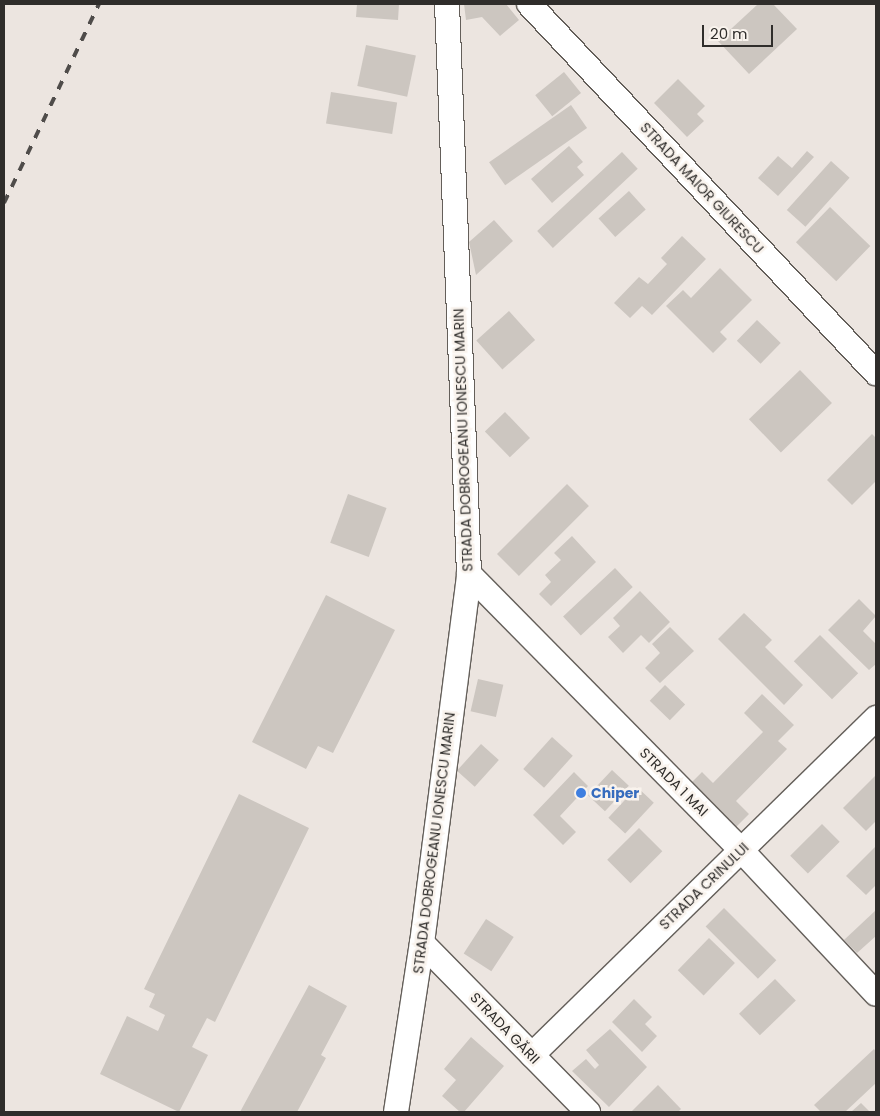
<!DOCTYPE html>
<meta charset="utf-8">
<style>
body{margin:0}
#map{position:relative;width:880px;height:1116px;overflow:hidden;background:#ece5e0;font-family:Poppins,sans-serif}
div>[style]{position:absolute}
.building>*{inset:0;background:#ccc6c0;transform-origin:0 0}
.roads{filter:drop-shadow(1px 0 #645f5a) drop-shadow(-1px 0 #645f5a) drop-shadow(0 1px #645f5a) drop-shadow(0 -1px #645f5a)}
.minor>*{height:24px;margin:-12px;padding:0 12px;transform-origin:12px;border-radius:12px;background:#fff}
.rail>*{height:4px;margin-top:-2px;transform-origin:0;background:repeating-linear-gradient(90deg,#4f4c4a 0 9px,transparent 0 18px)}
.dots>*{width:14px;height:14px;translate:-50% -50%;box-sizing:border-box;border:2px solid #f9f3ed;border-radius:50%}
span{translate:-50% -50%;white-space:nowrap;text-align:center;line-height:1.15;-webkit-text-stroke:5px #f9f3ed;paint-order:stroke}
.street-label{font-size:14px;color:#2f2d2b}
.shop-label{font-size:14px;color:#366cbe;font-weight:700}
.left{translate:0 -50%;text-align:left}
.frame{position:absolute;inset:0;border:5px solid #2f2d2b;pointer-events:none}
.scale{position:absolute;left:702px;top:25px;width:71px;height:22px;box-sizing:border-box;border:2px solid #2f2d2b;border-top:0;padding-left:6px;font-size:15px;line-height:18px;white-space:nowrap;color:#2f2d2b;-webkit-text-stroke:4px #f9f3ed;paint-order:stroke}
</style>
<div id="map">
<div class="building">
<div style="clip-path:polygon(357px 4px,399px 4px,398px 20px,356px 17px)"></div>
<div style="clip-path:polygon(464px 4px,506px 4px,519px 20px,500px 36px,482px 17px,466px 20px)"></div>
<div style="clip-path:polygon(758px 4px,773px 4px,797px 29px,749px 74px,718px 41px)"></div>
<div style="left:366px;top:45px;width:51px;height:42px;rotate:12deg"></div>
<div style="left:564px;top:72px;width:27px;height:37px;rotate:51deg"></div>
<div style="clip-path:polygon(678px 79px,705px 106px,697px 114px,704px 121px,687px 137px,654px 103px)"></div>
<div style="left:331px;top:92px;width:67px;height:32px;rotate:9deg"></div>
<div style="left:571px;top:105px;width:28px;height:100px;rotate:55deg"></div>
<div style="clip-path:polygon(569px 146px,583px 162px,577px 167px,584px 175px,552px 203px,531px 179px)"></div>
<div style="clip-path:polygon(807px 151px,814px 157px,778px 196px,758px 178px,778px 156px,792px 168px)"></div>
<div style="left:622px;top:152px;width:23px;height:116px;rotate:47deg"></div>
<div style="left:831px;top:161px;width:25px;height:66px;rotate:42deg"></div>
<div style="left:629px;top:191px;width:25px;height:41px;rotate:48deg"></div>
<div style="left:830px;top:207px;width:56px;height:49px;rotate:44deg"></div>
<div style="clip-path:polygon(494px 220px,513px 241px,476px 275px,469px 242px)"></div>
<div style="clip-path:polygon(682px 236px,706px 259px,652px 315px,642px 306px,630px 318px,614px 303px,639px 277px,648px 284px,667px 264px,661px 258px)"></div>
<div style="clip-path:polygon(720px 268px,752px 300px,720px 332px,727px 339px,713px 353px,666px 306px,683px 290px,691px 298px)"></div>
<div style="left:509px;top:311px;width:39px;height:44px;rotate:48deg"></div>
<div style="left:757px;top:320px;width:33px;height:29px;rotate:44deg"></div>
<div style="left:800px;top:370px;width:46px;height:71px;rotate:46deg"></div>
<div style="left:505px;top:412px;width:36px;height:28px;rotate:46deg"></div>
<div style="clip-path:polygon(872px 434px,876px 438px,876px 481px,852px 505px,827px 480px)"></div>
<div style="left:567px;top:484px;width:31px;height:99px;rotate:45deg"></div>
<div style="left:348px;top:494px;width:41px;height:52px;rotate:20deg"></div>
<div style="clip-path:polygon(572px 536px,596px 562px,551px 606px,539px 594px,551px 582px,545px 575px,561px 560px,554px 553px)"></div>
<div style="left:615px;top:568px;width:26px;height:71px;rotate:47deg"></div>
<div style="clip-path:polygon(640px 591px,670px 622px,649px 643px,641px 635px,623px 653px,608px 637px,620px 626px,613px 618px)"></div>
<div style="clip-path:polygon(326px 595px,395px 630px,333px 753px,318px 746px,306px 769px,252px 742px)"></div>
<div style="clip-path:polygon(859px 599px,876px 616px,863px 631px,876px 644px,876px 664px,869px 670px,828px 630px)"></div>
<div style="clip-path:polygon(744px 613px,772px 640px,765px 647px,803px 685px,784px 705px,718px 639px)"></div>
<div style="clip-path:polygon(670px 627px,694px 651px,660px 683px,645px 668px,660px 653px,652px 644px)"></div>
<div style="left:820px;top:635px;width:54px;height:37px;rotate:45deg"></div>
<div style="left:478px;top:679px;width:26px;height:33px;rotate:13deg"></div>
<div style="left:665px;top:685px;width:28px;height:22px;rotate:44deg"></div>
<div style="clip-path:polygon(762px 694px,794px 725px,778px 741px,787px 749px,736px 801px,749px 814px,736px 827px,691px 783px,702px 772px,713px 783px,763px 732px,744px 713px)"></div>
<div style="left:552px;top:737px;width:28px;height:43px;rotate:42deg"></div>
<div style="left:481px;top:744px;width:24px;height:36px;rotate:42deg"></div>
<div style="left:612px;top:770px;width:23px;height:35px;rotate:43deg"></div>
<div style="clip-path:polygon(574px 772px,588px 786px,560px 816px,576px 832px,563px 845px,533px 815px)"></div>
<div style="clip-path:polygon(876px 775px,876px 821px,866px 831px,843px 808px)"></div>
<div style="left:637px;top:787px;width:23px;height:42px;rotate:43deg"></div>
<div style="clip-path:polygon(239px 794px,309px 828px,215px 1022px,207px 1018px,192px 1047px,208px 1055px,179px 1112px,100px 1074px,127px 1016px,158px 1031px,165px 1015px,149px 1007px,155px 994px,144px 989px)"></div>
<div style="left:822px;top:824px;width:25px;height:45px;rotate:45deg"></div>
<div style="left:639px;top:828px;width:33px;height:45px;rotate:45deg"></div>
<div style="clip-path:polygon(876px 846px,876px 885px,866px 895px,846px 876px)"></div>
<div style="left:724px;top:908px;width:74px;height:26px;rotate:45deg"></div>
<div style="clip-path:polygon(876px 910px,876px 936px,857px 953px,844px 940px)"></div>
<div style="left:486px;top:919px;width:33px;height:41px;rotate:33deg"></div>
<div style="left:709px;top:938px;width:36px;height:45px;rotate:44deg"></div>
<div style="left:775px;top:979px;width:30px;height:50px;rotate:46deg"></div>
<div style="clip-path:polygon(309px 985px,347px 1006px,321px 1055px,326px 1058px,297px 1112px,240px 1112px)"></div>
<div style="clip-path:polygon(634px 999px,652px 1017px,645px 1024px,657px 1036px,642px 1052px,612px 1022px)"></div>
<div style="clip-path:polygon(610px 1029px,647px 1067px,609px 1107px,572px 1071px,586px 1059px,595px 1069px,599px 1065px,586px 1050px)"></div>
<div style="clip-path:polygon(471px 1037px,504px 1066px,464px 1112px,460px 1112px,442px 1096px,456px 1080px,444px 1069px)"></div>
<div style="clip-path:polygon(874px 1049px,876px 1052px,876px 1083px,845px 1112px,821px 1112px,814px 1105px)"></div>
<div style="clip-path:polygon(658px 1085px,681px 1109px,678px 1112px,631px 1112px)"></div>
<div style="clip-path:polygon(861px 1103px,870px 1112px,851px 1112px)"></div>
</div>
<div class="roads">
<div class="minor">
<div style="left:529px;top:4px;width:507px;rotate:46.76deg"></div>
<div style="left:469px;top:574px;width:388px;rotate:45.4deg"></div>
<div style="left:741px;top:850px;width:197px;rotate:46.8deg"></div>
<div style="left:422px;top:943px;width:237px;rotate:45.5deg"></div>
<div style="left:532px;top:1055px;width:482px;rotate:-44.4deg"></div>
<div style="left:396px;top:1112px;width:171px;rotate:-81.3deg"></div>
<div style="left:422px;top:943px;width:372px;rotate:-82.7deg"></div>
<div style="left:469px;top:574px;width:570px;rotate:-92.21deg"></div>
</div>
</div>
<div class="rail">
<div style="left:4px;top:203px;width:221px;rotate:-64.5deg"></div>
</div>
<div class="dots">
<div style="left:581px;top:793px;background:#3f7fe0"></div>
</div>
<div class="street-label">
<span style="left:702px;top:188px;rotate:47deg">STRADA MAIOR GIURESCU</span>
<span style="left:463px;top:440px;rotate:-92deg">STRADA DOBROGEANU IONESCU MARIN</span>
<span style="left:674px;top:782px;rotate:45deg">STRADA 1 MAI</span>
<span style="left:434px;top:843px;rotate:-83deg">STRADA DOBROGEANU IONESCU MARIN</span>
<span style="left:704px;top:886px;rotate:-44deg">STRADA CRINULUI</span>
<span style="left:505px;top:1028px;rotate:46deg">STRADA GĂRII</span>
</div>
<div class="shop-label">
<span class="left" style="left:591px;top:793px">Chiper</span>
</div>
<div class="frame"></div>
<div class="scale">20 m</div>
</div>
